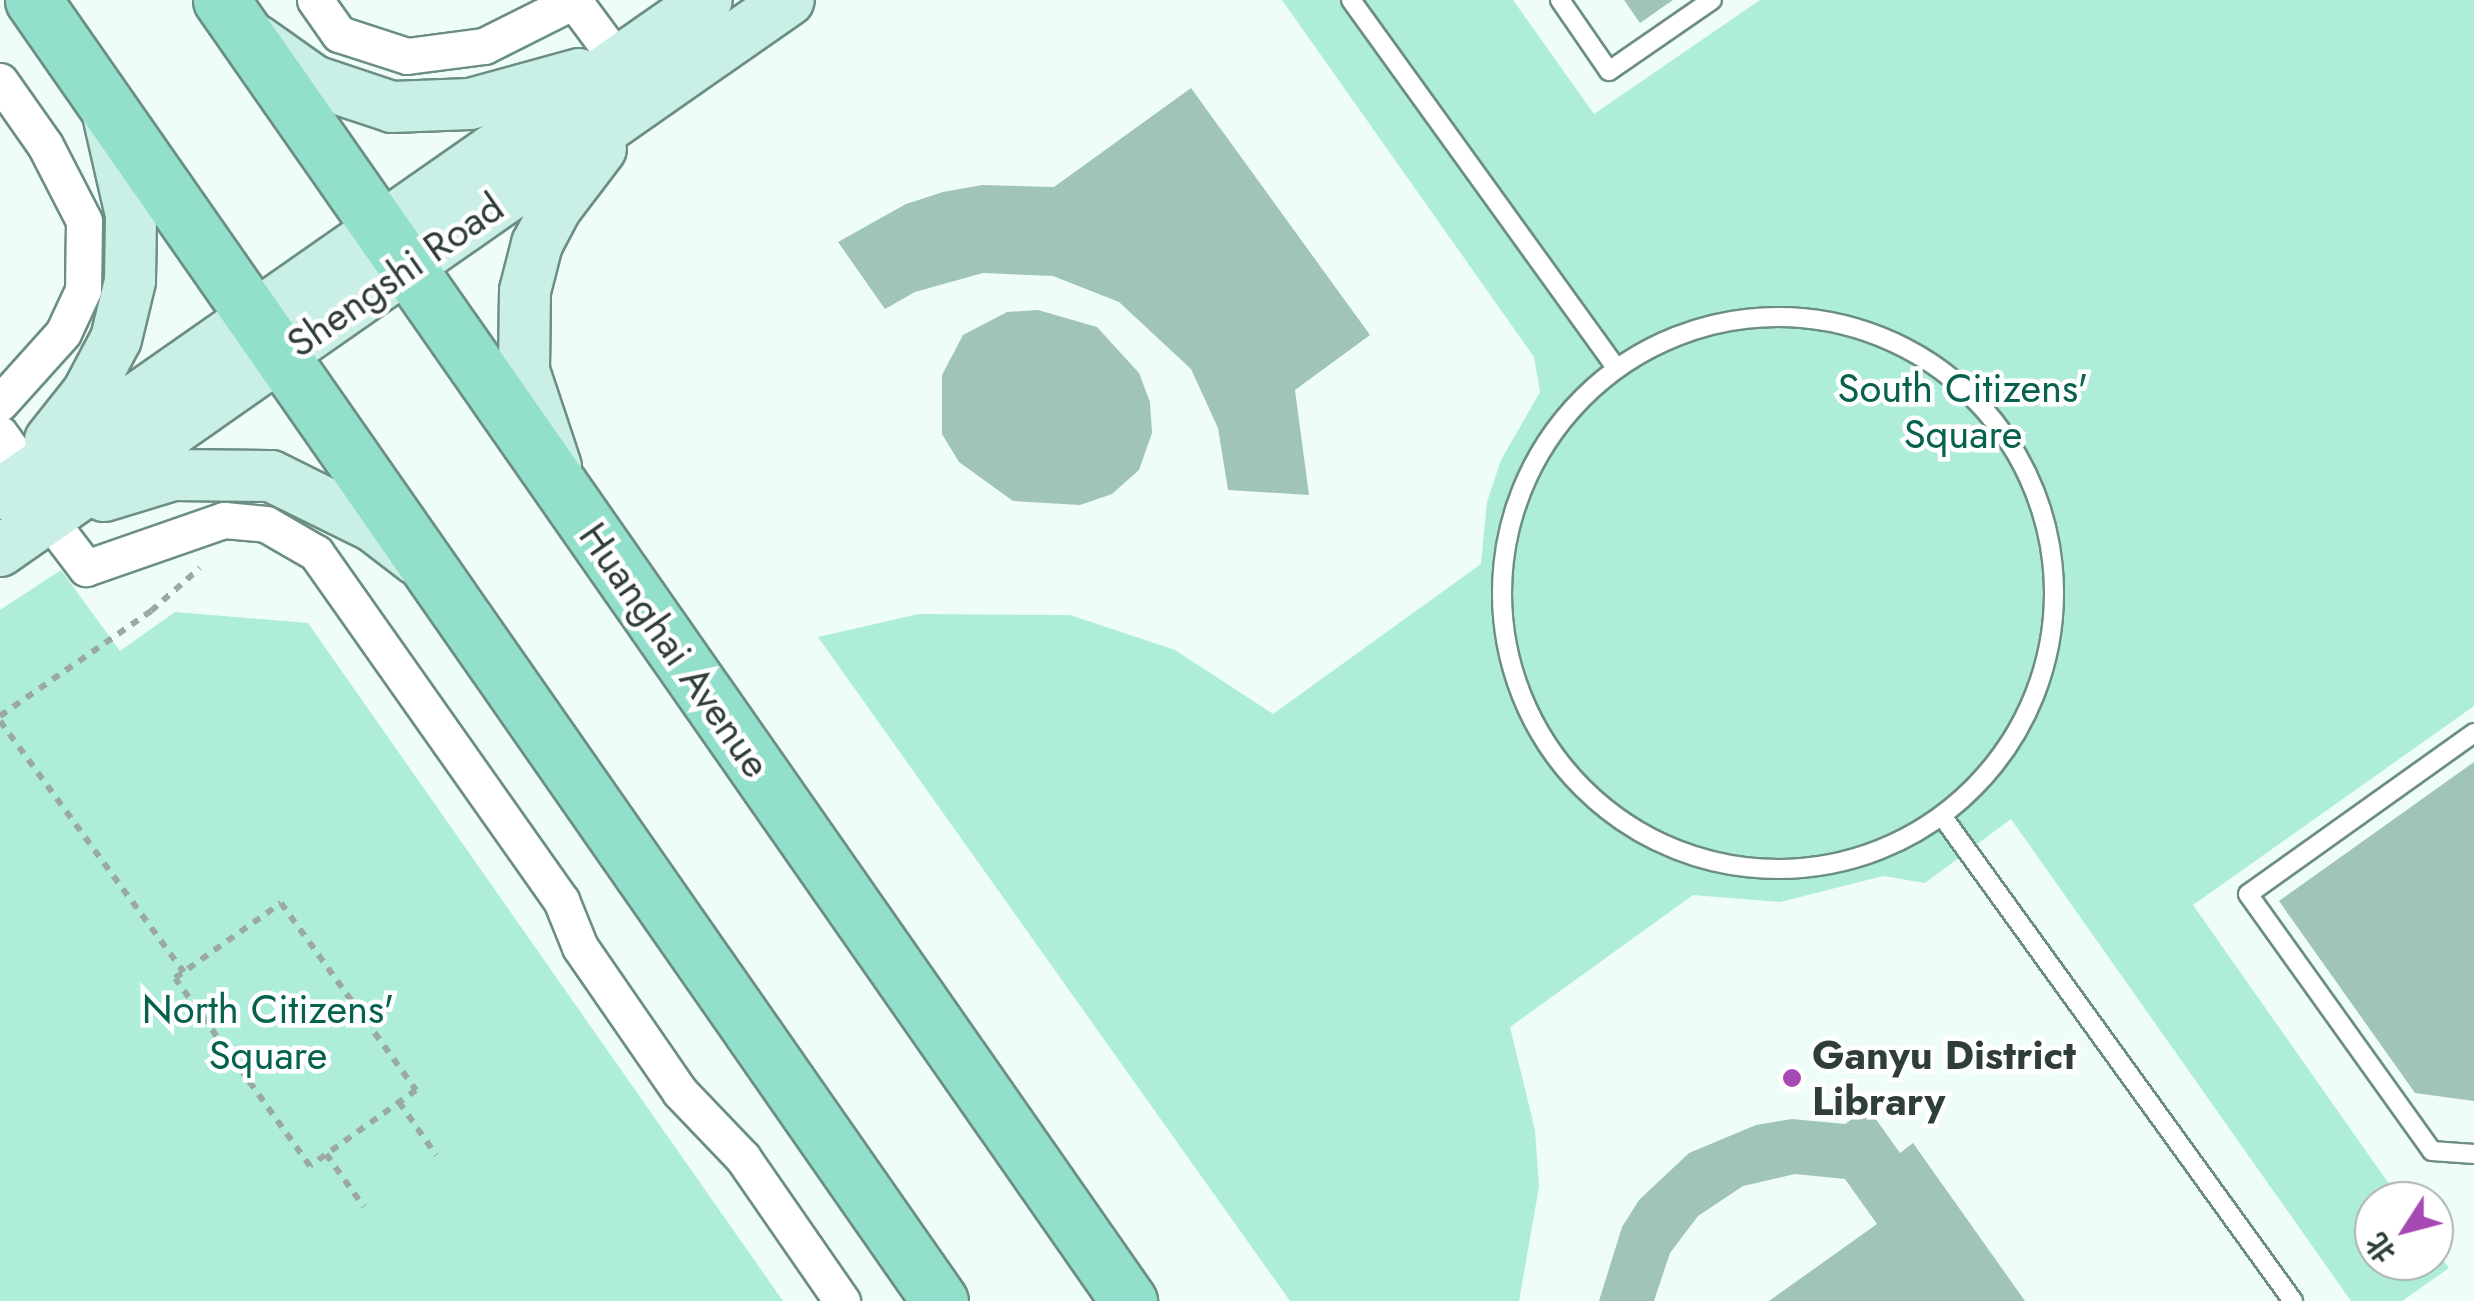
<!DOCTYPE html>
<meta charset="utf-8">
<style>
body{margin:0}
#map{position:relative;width:2474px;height:1301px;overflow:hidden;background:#effdf8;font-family:Jost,"Noto Sans SC",sans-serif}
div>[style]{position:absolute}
.green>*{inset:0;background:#adedd9}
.building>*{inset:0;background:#a1c4b9}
.path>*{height:6px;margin-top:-3px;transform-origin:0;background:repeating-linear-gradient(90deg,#9ba9a4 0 8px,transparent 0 16px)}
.roads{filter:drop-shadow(2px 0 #6c8e83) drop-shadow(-2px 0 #6c8e83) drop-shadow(0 2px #6c8e83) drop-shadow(0 -2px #6c8e83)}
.service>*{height:18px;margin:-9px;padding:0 9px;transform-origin:9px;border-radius:9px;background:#fff}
.service>.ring{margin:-9px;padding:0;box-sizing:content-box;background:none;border:18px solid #fff;border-radius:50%}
.minor>*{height:35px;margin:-17.5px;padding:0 17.5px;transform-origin:17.5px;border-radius:17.5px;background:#fff}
.secondary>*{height:50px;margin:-25px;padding:0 25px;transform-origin:25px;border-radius:25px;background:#c9efe6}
.primary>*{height:55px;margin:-27.5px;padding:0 27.5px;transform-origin:27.5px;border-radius:27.5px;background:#92e0cc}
.dots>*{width:28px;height:28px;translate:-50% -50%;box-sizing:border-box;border:5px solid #fff;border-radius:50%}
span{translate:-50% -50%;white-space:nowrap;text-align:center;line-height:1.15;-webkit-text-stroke:9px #fff;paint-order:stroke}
.street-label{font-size:40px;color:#2f3e39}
.park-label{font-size:40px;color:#06614f}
.poi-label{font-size:40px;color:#2f3e39;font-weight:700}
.left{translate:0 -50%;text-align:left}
.north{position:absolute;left:2354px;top:1181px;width:100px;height:100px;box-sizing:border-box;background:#fff;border:2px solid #acb2b0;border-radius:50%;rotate:234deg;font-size:28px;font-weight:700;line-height:40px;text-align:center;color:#2f3e39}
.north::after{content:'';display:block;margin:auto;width:35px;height:45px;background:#a749b3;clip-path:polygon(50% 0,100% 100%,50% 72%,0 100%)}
</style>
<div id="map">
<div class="green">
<div style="clip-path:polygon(1282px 0,1513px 0,1594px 114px,1760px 0,2474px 0,2474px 706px,2193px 905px,2401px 1201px,2374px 1201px,2374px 1261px,2434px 1261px,2434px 1248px,2449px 1268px,2402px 1301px,2351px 1301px,2011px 819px,1925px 883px,1883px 876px,1780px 902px,1693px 895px,1510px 1027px,1535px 1130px,1539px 1187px,1519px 1301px,1290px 1301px,818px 637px,919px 614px,1070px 615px,1175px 650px,1273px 714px,1481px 564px,1487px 502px,1501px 460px,1540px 392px,1534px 357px)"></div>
<div style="clip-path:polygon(61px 570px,120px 651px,175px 612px,308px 623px,783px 1301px,0 1301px,0 610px)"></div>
</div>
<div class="building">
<div style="clip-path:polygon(1624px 0,1673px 0,1640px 23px)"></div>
<div style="clip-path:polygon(1191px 88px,1370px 335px,1295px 390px,1309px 495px,1228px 490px,1218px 428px,1191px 369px,1119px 302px,1053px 276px,983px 273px,915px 292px,885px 309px,838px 242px,906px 204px,943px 192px,982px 185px,1054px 187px)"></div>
<div style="clip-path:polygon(1038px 310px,1097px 327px,1139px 373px,1150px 402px,1152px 433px,1139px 470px,1112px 494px,1080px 505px,1013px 501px,959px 462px,942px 434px,942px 375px,963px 335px,1007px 312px)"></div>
<div style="clip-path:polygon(2474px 762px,2474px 1101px,2415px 1093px,2279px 901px)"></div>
<div style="clip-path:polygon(1868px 1108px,1900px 1153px,1913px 1143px,2025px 1301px,1769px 1301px,1877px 1224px,1845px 1179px,1795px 1174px,1743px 1186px,1698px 1216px,1670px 1253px,1654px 1301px,1599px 1301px,1622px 1227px,1639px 1200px,1689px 1153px,1756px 1125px,1792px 1119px,1845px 1124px)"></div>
</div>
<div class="path">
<div style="left:0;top:716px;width:184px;rotate:-34.8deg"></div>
<div style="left:151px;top:611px;width:65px;rotate:-41.3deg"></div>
<div style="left:0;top:721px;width:311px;rotate:53.8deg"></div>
<div style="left:281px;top:903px;width:231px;rotate:54.2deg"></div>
<div style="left:416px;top:1090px;width:130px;rotate:144.4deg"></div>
<div style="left:310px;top:1166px;width:231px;rotate:-125.7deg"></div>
<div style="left:175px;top:978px;width:130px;rotate:-35.3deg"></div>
<div style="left:399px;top:1102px;width:65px;rotate:55.1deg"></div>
<div style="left:326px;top:1154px;width:65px;rotate:54.4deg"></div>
</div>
<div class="roads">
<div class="service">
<div style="left:1351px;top:0;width:453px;rotate:54.2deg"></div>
<div style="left:1560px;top:0;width:86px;rotate:55.4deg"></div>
<div style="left:1609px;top:71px;width:125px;rotate:-34.6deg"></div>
<div class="ring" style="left:1502px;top:317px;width:534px;height:534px"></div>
<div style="left:2474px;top:733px;width:277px;rotate:144.5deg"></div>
<div style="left:2248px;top:894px;width:316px;rotate:54.4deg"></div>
<div style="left:2432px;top:1151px;width:42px;rotate:4.1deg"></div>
<div style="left:1942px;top:816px;width:599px;rotate:54.11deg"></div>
</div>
<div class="minor">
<div style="left:315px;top:0;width:42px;rotate:54.8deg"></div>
<div style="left:339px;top:34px;width:71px;rotate:17.9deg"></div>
<div style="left:407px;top:56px;width:78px;rotate:-7.4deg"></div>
<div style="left:484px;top:46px;width:94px;rotate:-26.6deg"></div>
<div style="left:568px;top:4px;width:12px;rotate:20deg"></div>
<div style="left:579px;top:8px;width:67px;rotate:53.5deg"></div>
<div style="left:0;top:81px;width:78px;rotate:54.9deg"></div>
<div style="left:45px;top:145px;width:85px;rotate:62.8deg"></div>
<div style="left:84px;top:221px;width:69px;rotate:90.8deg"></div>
<div style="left:83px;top:290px;width:47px;rotate:114.9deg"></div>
<div style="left:63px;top:333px;width:94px;rotate:132deg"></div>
<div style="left:0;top:434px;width:44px;rotate:54.2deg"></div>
<div style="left:48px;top:518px;width:63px;rotate:52.8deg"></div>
<div style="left:86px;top:568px;width:146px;rotate:-19.2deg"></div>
<div style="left:224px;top:520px;width:42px;rotate:5.4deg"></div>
<div style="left:266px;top:524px;width:58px;rotate:30.1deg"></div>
<div style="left:316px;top:553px;width:425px;rotate:54.8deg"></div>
<div style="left:561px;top:900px;width:51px;rotate:68deg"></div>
<div style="left:580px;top:947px;width:176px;rotate:55.4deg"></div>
<div style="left:680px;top:1092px;width:91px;rotate:46.3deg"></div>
<div style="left:743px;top:1158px;width:174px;rotate:55.3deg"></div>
</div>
<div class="secondary">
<div style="left:256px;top:40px;width:71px;rotate:35.3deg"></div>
<div style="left:314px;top:81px;width:82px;rotate:18.4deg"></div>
<div style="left:392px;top:107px;width:78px;rotate:-2.2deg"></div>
<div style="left:470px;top:104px;width:113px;rotate:-15.4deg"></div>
<div style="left:50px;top:440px;width:61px;rotate:-51.6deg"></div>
<div style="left:88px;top:392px;width:60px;rotate:-62.2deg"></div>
<div style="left:116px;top:339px;width:60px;rotate:-76.4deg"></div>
<div style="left:130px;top:281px;width:66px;rotate:-89.1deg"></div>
<div style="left:131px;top:215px;width:108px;rotate:-102.9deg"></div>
<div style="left:556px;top:467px;width:101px;rotate:-108.4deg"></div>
<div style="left:524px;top:371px;width:80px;rotate:-89.3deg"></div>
<div style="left:525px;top:291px;width:49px;rotate:-75.7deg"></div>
<div style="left:537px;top:244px;width:41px;rotate:-62.2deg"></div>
<div style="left:556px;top:208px;width:74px;rotate:-52.7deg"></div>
<div style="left:0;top:494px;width:862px;rotate:-34.94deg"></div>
<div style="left:104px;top:496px;width:72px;rotate:-16.9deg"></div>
<div style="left:173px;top:475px;width:98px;rotate:0.6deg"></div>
<div style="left:271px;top:476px;width:115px;rotate:26.3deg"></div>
<div style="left:374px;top:527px;width:54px;rotate:37.5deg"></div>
<div style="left:0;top:551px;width:962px;rotate:-34.93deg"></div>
</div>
<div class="primary">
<div style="left:33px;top:0;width:1586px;rotate:55.12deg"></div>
<div style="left:221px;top:0;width:1587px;rotate:55.09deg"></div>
</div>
</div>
<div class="dots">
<div style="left:1792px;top:1078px;background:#a749b3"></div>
</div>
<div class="street-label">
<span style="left:395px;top:275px;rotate:-35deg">Shengshi Road</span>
<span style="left:675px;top:650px;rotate:55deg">Huanghai Avenue</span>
</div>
<div class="park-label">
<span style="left:1963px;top:411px">South Citizens'<br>Square</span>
<span style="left:268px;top:1032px">North Citizens'<br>Square</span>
</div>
<div class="poi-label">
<span class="left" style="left:1812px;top:1078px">Ganyu District<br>Library</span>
</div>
<div class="north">北</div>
</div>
